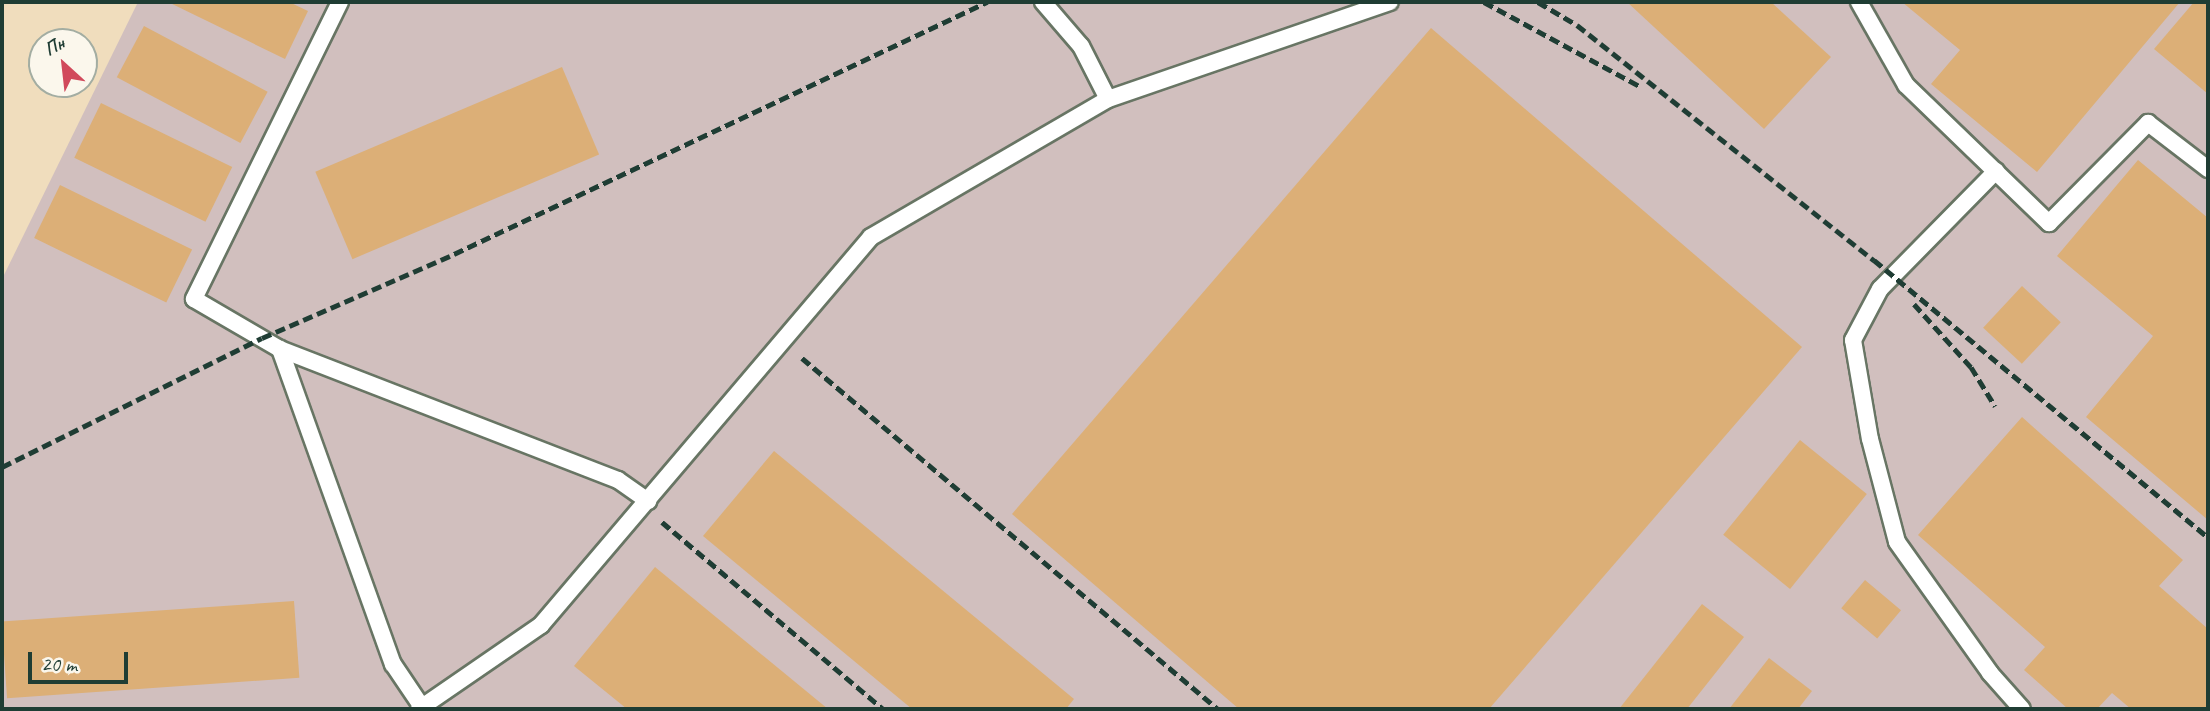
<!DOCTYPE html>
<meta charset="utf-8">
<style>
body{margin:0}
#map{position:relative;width:2210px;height:711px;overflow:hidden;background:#f0ddbd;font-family:Caveat,sans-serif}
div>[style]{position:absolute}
.industrial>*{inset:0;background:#d1bfbe}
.building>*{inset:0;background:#dcaf77;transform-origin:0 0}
.roads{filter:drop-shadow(2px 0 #687564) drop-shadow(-2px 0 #687564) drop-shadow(0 2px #687564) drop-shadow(0 -2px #687564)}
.lane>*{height:16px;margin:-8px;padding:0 8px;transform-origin:8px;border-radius:8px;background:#fff}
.rail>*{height:5px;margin-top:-2.5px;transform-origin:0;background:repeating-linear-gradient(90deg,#1f3d34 0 10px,transparent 0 15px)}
span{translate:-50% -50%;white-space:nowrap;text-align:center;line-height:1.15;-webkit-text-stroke:5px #fbf7ec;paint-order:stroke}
.frame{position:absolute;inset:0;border:4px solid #1f3d34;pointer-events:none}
.north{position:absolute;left:28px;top:28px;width:70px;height:70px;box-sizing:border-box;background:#fbf7ec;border:2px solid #a3ada2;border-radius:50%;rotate:333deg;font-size:19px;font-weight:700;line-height:28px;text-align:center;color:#1f3d34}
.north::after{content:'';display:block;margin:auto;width:24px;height:32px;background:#d1495b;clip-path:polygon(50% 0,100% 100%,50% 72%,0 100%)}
.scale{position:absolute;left:28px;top:652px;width:100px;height:32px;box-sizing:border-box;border:4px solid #1f3d34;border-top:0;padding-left:9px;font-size:21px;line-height:24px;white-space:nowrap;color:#1f3d34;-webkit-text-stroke:5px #fbf7ec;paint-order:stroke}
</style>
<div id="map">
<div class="industrial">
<div style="clip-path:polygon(138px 2px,2208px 2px,2208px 709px,2px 709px,2px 279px)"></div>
</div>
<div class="building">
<div style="clip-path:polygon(168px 2px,289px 2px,308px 11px,285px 59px)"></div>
<div style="clip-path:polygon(1627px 2px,1771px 2px,1831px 57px,1764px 129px)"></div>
<div style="clip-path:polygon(1902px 2px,2180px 2px,2037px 172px,1931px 84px,1960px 50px)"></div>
<div style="clip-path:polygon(2194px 2px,2208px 2px,2208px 94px,2154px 49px)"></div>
<div style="left:144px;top:26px;width:140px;height:58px;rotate:28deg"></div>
<div style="clip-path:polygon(1431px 28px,1802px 347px,1489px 709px,1239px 709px,1012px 514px)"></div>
<div style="left:562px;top:67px;width:95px;height:268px;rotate:67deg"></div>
<div style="left:101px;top:103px;width:146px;height:61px;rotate:26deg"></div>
<div style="clip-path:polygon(2138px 160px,2208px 218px,2208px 520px,2086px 417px,2153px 336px,2057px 256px)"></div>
<div style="left:60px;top:185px;width:147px;height:59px;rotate:26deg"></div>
<div style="left:2022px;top:286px;width:53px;height:57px;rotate:43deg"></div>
<div style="clip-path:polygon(2022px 417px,2183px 560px,2159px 586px,2208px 629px,2208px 709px,2131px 709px,2112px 693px,2097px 709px,2068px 709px,2024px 670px,2045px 647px,1918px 535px)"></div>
<div style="left:1800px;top:440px;width:86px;height:122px;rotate:39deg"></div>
<div style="clip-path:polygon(774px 451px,1074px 699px,1066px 709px,912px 709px,703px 536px)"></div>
<div style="clip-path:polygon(655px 567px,828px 709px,627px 709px,574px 666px)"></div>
<div style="left:1865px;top:580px;width:47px;height:37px;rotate:40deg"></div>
<div style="left:294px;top:601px;width:77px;height:293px;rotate:86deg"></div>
<div style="clip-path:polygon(1702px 604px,1744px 637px,1687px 709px,1619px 709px)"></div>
<div style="clip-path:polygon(1769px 658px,1812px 691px,1798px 709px,1729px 709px)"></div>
</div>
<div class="roads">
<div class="lane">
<div style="left:340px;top:2px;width:331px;rotate:116.2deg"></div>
<div style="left:194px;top:299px;width:99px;rotate:30.2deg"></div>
<div style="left:280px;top:349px;width:335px;rotate:70.3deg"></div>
<div style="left:393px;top:664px;width:52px;rotate:56deg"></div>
<div style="left:1043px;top:2px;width:58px;rotate:49.2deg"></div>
<div style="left:1081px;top:46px;width:59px;rotate:63deg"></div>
<div style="left:1859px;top:2px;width:95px;rotate:60.5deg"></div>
<div style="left:1906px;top:85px;width:199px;rotate:44deg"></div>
<div style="left:2049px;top:223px;width:141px;rotate:-45.3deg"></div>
<div style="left:2148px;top:123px;width:76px;rotate:37.5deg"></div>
<div style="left:1996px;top:171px;width:165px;rotate:134.5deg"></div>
<div style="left:1880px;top:289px;width:58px;rotate:117.9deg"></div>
<div style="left:1853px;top:340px;width:100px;rotate:80.3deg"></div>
<div style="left:1870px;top:439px;width:106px;rotate:75.3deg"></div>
<div style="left:1897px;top:542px;width:161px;rotate:54.6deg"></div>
<div style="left:1990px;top:673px;width:48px;rotate:48.4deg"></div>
<div style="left:280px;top:349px;width:362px;rotate:21.2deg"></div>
<div style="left:618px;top:480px;width:37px;rotate:35deg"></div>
<div style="left:419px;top:709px;width:148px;rotate:-34.5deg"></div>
<div style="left:541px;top:625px;width:509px;rotate:-49.62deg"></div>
<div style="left:871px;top:237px;width:274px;rotate:-30.2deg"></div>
<div style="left:1108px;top:99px;width:298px;rotate:-19deg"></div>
</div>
</div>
<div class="rail">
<div style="left:1484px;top:2px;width:179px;rotate:28.4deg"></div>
<div style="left:1538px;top:2px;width:45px;rotate:30.5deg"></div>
<div style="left:1577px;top:25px;width:379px;rotate:38.4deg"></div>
<div style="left:1874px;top:260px;width:434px;rotate:39.7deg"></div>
<div style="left:1914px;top:304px;width:85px;rotate:47.9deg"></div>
<div style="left:1971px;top:367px;width:46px;rotate:58.4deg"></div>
<div style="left:802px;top:358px;width:544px;rotate:40.16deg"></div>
<div style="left:2px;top:467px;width:290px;rotate:-26.4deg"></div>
<div style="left:262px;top:338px;width:210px;rotate:-23.6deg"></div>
<div style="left:454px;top:254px;width:590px;rotate:-25.3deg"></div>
<div style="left:662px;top:522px;width:289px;rotate:40.2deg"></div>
</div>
<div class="frame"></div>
<div class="north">Пн</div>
<div class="scale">20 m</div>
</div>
